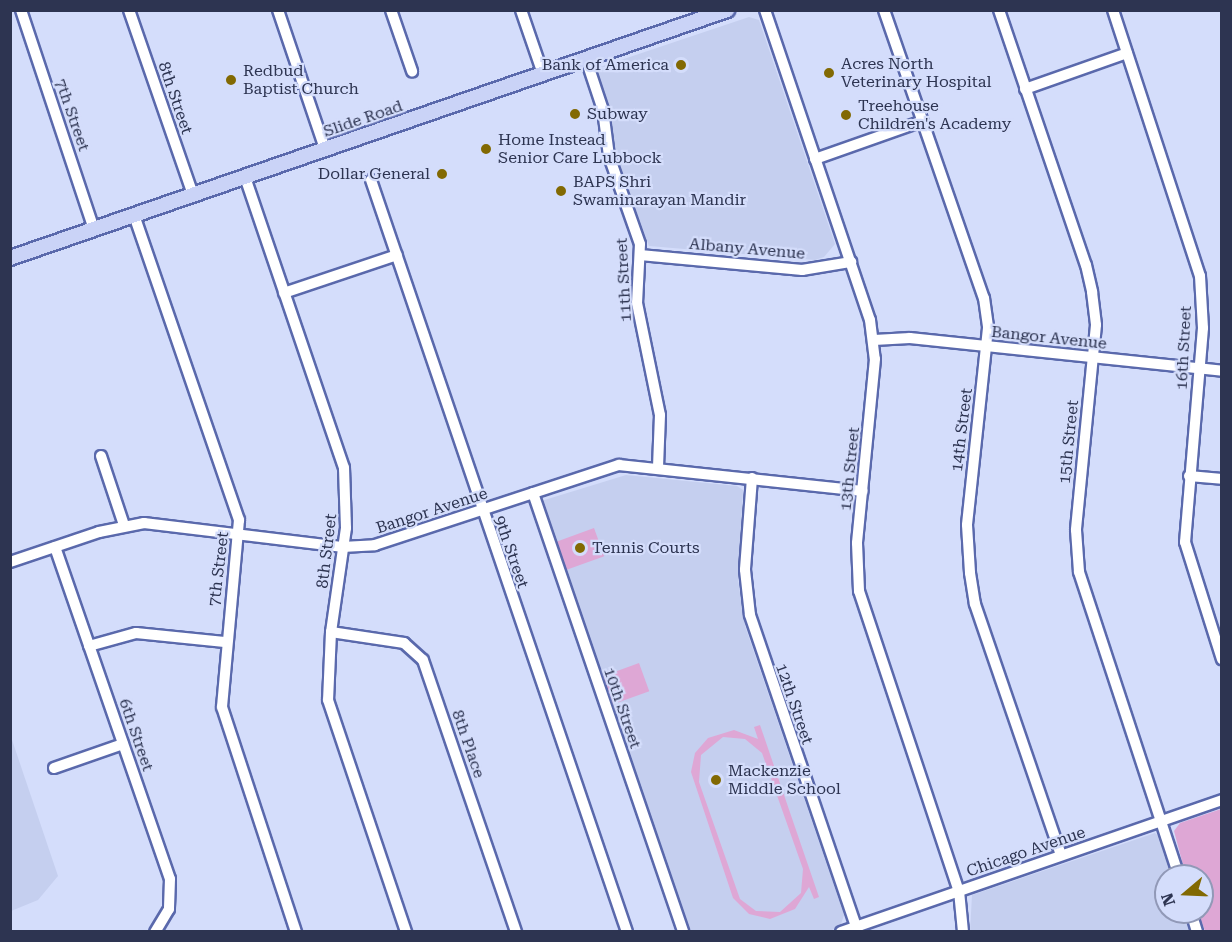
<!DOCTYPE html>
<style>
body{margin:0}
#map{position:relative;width:1232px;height:942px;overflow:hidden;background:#d4ddfb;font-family:"Roboto Serif",serif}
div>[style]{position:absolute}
.built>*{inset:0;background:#c5cfef}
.green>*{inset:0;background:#dea7d5;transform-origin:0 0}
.roads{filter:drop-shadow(2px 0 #5a69ac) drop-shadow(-2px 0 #5a69ac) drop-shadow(0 2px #5a69ac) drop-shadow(0 -2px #5a69ac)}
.minor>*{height:10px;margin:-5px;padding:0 5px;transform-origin:5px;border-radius:5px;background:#fff}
.major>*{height:14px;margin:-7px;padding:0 7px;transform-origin:7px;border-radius:7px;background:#cad3f7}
.dots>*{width:16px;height:16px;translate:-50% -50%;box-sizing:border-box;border:3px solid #d4ddfb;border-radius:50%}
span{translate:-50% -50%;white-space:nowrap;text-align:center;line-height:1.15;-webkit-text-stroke:4.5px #d4ddfb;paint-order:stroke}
.poi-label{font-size:16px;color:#2d3451}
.left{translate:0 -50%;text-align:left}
.right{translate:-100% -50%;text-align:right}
.street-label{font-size:16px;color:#2d3451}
.frame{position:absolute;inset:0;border:12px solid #2d3451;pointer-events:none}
.north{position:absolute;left:1154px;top:864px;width:60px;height:60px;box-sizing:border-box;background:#d4ddfb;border:2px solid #9199b7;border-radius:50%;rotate:251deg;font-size:16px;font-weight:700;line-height:24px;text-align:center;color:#2d3451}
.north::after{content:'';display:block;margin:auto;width:21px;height:27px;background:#826902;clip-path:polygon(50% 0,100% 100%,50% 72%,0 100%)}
</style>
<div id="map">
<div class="built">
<div style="clip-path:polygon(749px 17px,759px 20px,835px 244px,824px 257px,815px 260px,649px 246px,610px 138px,594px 69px)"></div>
<div style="clip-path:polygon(626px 475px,737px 486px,743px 490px,738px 580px,745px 626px,844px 915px,840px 927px,826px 932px,686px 931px,538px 502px)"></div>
<div style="clip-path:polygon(10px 734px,58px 876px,38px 900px,11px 911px)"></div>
<div style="clip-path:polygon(1155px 833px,1162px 839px,1171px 876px,1166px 876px,1166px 912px,1183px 912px,1190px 931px,970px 932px,972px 895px)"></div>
</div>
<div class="green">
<div style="left:594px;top:528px;width:30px;height:40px;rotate:70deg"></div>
<div style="left:639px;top:663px;width:30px;height:40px;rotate:70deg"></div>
<div style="clip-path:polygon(evenodd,760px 725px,819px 897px,814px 899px,809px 887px,795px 909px,770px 919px,749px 914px,733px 898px,691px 772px,695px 753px,708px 738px,734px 730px,758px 739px,754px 727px,760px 725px,723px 737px,745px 739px,762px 753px,803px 869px,801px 893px,780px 912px,756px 911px,740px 899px,699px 782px,701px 755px,723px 737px)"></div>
<div style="clip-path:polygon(1221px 809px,1221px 931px,1205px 931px,1198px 912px,1202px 912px,1202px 876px,1186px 876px,1174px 831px,1180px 823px)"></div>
</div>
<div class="roads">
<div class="minor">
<div style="left:21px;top:10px;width:231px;rotate:71.6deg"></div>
<div style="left:129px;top:10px;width:196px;rotate:70.9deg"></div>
<div style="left:278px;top:10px;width:147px;rotate:71.3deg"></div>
<div style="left:391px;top:10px;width:65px;rotate:71deg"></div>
<div style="left:521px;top:10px;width:68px;rotate:71deg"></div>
<div style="left:765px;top:10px;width:327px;rotate:71.3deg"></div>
<div style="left:870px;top:320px;width:39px;rotate:83deg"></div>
<div style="left:875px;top:359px;width:185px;rotate:95.6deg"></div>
<div style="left:857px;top:543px;width:48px;rotate:87.6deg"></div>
<div style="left:859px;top:591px;width:316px;rotate:71.6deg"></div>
<div style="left:959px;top:891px;width:41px;rotate:84.4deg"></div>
<div style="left:884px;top:10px;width:305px;rotate:70.9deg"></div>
<div style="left:984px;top:298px;width:30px;rotate:82deg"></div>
<div style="left:988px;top:328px;width:198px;rotate:96.1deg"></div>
<div style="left:967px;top:525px;width:48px;rotate:86.4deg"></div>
<div style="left:970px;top:573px;width:31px;rotate:81deg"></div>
<div style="left:975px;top:604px;width:265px;rotate:71.1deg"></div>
<div style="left:999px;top:10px;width:269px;rotate:71.2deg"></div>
<div style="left:1086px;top:265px;width:28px;rotate:77deg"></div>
<div style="left:1092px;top:292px;width:33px;rotate:83deg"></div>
<div style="left:1096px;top:325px;width:206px;rotate:95.6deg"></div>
<div style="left:1076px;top:530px;width:42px;rotate:85.9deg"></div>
<div style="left:1079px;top:572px;width:320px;rotate:71.8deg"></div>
<div style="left:1113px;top:10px;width:280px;rotate:71.9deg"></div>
<div style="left:1200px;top:276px;width:52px;rotate:86.7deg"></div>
<div style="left:1203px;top:328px;width:215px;rotate:94.8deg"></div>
<div style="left:1185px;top:542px;width:123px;rotate:72.5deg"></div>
<div style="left:586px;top:59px;width:54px;rotate:71.6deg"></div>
<div style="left:603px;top:110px;width:46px;rotate:82.6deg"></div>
<div style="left:609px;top:156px;width:93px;rotate:70.6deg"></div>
<div style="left:640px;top:244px;width:59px;rotate:92.9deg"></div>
<div style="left:637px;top:303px;width:114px;rotate:78.4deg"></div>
<div style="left:660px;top:415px;width:53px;rotate:92.2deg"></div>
<div style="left:1025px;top:89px;width:108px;rotate:-19.4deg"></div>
<div style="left:815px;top:159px;width:114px;rotate:-19.4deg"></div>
<div style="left:245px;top:177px;width:307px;rotate:71.2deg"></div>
<div style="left:344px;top:468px;width:60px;rotate:88.1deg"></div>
<div style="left:346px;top:528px;width:105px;rotate:98.2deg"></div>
<div style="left:331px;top:632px;width:68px;rotate:92.5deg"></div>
<div style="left:328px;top:700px;width:245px;rotate:71.4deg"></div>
<div style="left:371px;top:180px;width:794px;rotate:71.2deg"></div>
<div style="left:134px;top:215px;width:323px;rotate:71deg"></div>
<div style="left:239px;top:520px;width:188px;rotate:95.2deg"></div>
<div style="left:222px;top:707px;width:237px;rotate:71.8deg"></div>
<div style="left:640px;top:255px;width:163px;rotate:5.3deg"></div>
<div style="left:802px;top:270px;width:50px;rotate:-9.3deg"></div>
<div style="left:284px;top:293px;width:119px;rotate:-18.6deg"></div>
<div style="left:874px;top:340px;width:36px;rotate:-3deg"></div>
<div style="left:910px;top:338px;width:314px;rotate:6deg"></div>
<div style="left:101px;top:456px;width:73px;rotate:71.6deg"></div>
<div style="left:1189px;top:476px;width:33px;rotate:5deg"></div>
<div style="left:752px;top:478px;width:92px;rotate:94.4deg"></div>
<div style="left:745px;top:570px;width:45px;rotate:83.7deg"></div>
<div style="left:750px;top:615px;width:335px;rotate:71.2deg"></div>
<div style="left:533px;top:493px;width:464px;rotate:71.1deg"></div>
<div style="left:55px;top:547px;width:351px;rotate:70.9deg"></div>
<div style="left:170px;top:879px;width:30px;rotate:92deg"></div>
<div style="left:169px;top:909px;width:27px;rotate:121deg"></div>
<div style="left:10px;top:562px;width:94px;rotate:-18.6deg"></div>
<div style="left:99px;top:532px;width:46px;rotate:-11.3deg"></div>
<div style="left:144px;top:523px;width:199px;rotate:6.9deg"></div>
<div style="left:342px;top:547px;width:33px;rotate:-3deg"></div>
<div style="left:375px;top:545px;width:257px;rotate:-18.2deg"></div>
<div style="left:619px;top:465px;width:245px;rotate:6.1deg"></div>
<div style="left:331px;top:632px;width:74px;rotate:8.6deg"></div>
<div style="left:404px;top:643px;width:25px;rotate:42deg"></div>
<div style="left:423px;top:660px;width:287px;rotate:71.1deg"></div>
<div style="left:89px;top:646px;width:49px;rotate:-15.5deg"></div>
<div style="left:136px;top:633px;width:89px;rotate:5.8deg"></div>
<div style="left:54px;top:768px;width:73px;rotate:-19.2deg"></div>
<div style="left:1191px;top:912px;width:21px;rotate:73deg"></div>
<div style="left:841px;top:932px;width:403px;rotate:-19.1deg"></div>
</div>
<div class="major">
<div style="left:10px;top:258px;width:759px;rotate:-19.08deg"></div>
</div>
</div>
<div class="dots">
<div style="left:681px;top:65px;background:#826902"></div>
<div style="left:829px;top:73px;background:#826902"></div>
<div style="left:231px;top:80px;background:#826902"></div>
<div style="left:575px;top:114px;background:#826902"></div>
<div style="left:846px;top:115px;background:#826902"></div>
<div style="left:486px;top:149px;background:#826902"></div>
<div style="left:442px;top:174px;background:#826902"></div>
<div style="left:561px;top:191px;background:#826902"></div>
<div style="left:580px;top:548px;background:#826902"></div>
<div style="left:716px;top:780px;background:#826902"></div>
</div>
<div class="poi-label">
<span class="left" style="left:841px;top:73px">Acres North<br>Veterinary Hospital</span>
<span class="right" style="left:669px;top:65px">Bank of America</span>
<span class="left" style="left:243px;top:80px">Redbud<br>Baptist Church</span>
<span class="left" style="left:858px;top:115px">Treehouse<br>Children's Academy</span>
<span class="left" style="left:587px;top:114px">Subway</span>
<span class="left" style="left:498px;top:149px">Home Instead<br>Senior Care Lubbock</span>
<span class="right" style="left:430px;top:174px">Dollar General</span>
<span class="left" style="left:573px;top:191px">BAPS Shri<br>Swaminarayan Mandir</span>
<span class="left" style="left:592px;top:548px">Tennis Courts</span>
<span class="left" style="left:728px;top:780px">Mackenzie<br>Middle School</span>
</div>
<div class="street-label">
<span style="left:175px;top:98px;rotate:71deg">8th Street</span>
<span style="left:72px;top:115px;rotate:71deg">7th Street</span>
<span style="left:363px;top:119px;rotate:-19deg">Slide Road</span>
<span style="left:747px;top:249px;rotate:5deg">Albany Avenue</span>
<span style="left:624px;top:280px;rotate:-93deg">11th Street</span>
<span style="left:1049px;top:338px;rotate:6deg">Bangor Avenue</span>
<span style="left:1184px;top:348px;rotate:-87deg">16th Street</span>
<span style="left:962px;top:430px;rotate:-83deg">14th Street</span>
<span style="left:1069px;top:442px;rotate:-84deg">15th Street</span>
<span style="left:850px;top:469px;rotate:-84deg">13th Street</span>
<span style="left:432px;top:511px;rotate:-18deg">Bangor Avenue</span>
<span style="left:327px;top:551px;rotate:-83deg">8th Street</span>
<span style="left:511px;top:552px;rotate:71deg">9th Street</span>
<span style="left:219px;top:569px;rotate:-83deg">7th Street</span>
<span style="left:794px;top:704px;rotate:71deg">12th Street</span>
<span style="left:622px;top:708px;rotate:71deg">10th Street</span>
<span style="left:136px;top:735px;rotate:71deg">6th Street</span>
<span style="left:468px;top:744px;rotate:71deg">8th Place</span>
<span style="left:1026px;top:852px;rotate:-19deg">Chicago Avenue</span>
</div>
<div class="frame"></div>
<div class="north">N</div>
</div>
